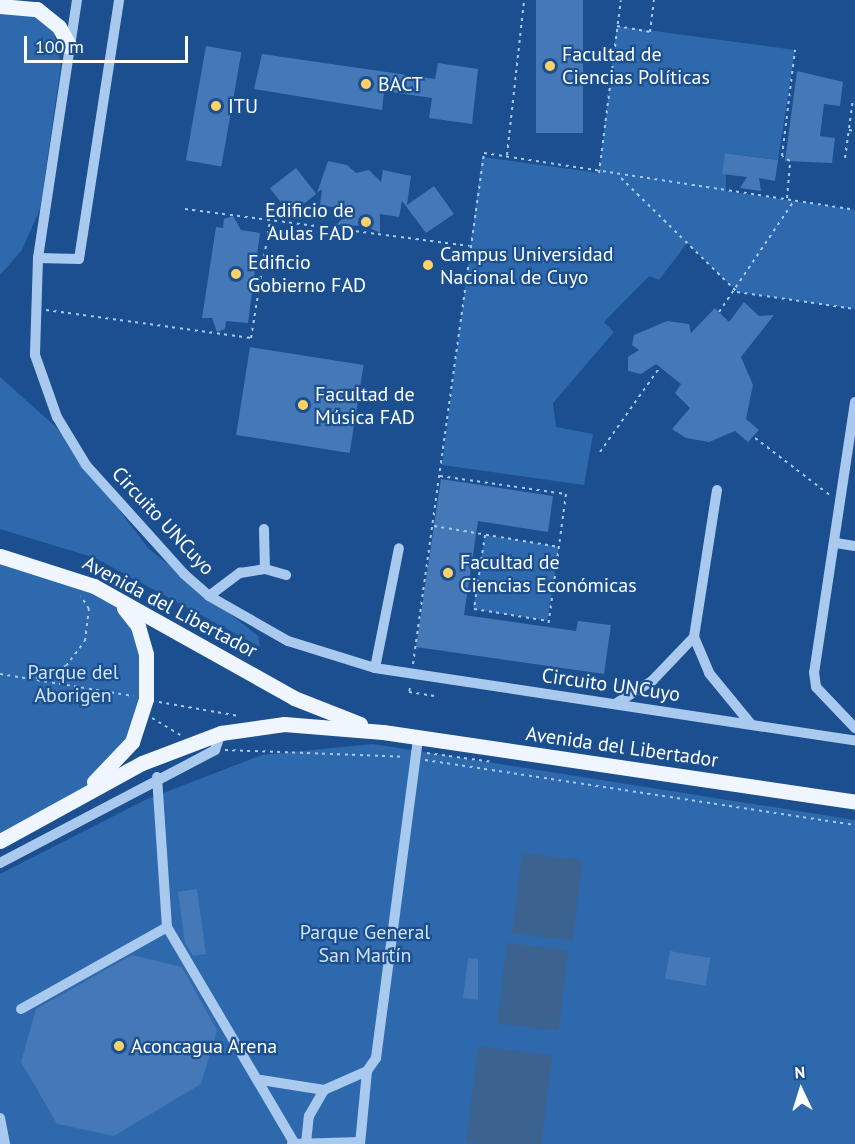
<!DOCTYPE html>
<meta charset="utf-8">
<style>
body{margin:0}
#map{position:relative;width:855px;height:1144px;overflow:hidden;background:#1b4f8f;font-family:"PT Sans",sans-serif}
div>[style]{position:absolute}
.green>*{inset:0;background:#2e69ad;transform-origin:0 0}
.water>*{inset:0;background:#3c6290;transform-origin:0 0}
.building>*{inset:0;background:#4478b7;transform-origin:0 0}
.path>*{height:2px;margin-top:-1px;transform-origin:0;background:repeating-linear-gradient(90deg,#a9c9ee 0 3px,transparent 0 7.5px)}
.minor>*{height:10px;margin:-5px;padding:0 5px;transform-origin:5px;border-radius:5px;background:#a9c9ee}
.major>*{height:15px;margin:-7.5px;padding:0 7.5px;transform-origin:7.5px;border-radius:7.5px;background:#f0f6ff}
.dots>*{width:16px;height:16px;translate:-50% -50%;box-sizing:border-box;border:3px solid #1b4f8f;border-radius:50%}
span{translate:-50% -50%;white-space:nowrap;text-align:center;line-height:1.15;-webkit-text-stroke:4.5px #1b4f8f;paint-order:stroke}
.poi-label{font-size:20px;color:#fff}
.left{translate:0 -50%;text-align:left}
.right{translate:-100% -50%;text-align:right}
.street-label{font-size:20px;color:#fff}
.park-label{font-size:20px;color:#cfe3fa}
.north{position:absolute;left:771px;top:1060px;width:60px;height:60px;-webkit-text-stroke:4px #1b4f8f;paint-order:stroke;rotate:356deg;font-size:16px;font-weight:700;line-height:24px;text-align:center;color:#fff}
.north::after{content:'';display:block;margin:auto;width:21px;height:27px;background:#fff;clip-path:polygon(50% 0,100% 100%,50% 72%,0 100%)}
.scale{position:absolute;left:24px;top:36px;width:164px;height:27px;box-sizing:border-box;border:3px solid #fff;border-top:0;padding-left:8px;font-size:18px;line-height:21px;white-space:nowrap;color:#fff;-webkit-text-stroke:4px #1b4f8f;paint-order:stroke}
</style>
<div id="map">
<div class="green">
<div style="clip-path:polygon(0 8px,35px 12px,54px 31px,61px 65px,40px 209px,22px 250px,0 275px)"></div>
<div style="clip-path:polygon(617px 26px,795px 50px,778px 160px,726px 153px,726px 191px,855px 210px,855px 309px,737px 292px,687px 243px,659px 280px,649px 276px,604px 322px,614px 332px,553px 403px,556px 427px,593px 434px,584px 485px,442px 465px,482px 157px,599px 173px)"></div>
<div style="clip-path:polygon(0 377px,56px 427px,148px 548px,258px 636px,260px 647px,95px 558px,0 529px)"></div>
<div style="left:485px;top:535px;width:75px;height:75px;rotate:9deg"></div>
<div style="clip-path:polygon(0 556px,94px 586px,138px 626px,141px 720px,79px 795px,0 841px)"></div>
<div style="clip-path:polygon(373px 744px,855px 820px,855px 1144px,0 1144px,0 874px,145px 800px,262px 755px)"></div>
</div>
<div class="water">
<div style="left:522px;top:853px;width:61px;height:81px;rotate:7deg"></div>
<div style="left:507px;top:943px;width:62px;height:81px;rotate:7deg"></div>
<div style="left:478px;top:1046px;width:75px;height:97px;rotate:7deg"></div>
</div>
<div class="building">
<div style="left:536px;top:0;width:47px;height:133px"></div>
<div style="left:206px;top:46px;width:36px;height:116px;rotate:10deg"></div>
<div style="clip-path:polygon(262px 54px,435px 79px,438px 63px,478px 69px,472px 124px,429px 118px,432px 98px,384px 91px,382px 110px,254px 89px)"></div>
<div style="clip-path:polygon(797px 71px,843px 82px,840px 106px,824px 104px,820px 136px,835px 138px,832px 163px,785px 161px)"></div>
<div style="clip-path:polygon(725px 153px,778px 160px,775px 181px,759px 178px,761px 191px,740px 188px,747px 177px,722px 174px)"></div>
<div style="clip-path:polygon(328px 161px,347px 165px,356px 173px,369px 170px,381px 182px,383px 170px,411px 176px,407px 205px,434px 186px,454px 214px,426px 233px,402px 201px,399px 217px,380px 214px,380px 233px,366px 226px,336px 225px,351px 210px,320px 205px,322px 189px,317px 193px)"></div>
<div style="left:296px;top:168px;width:33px;height:33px;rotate:52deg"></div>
<div style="clip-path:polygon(233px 216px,241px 230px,260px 233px,248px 323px,226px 321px,225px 329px,217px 332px,212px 318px,202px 318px,216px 227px,223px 228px,224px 219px)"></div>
<div style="clip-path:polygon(744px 302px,759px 316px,774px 315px,741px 357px,753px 385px,746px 419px,759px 430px,748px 442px,735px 431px,709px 442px,686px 438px,672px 429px,690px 408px,675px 393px,681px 384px,656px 364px,641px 374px,628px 371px,628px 357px,639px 350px,632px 345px,634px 335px,667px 321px,689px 324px,691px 333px,715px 308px,729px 322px)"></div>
<div style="left:250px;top:347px;width:115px;height:89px;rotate:9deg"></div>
<div style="clip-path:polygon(441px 479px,553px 496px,548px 532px,478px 521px,464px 615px,576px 631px,578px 621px,611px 625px,604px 674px,416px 647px)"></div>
<div style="clip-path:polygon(197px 889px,206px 954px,193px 956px,185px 943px,178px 892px)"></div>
<div style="left:670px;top:951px;width:41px;height:28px;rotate:10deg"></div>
<div style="clip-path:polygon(132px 955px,182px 967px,217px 1030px,201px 1084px,114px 1136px,57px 1124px,21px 1062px,36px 1009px)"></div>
<div style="clip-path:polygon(468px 958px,478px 959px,478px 1000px,463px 998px)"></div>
</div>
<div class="path">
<div style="left:617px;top:26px;width:34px;rotate:10deg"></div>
<div style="left:650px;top:32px;width:32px;rotate:-83deg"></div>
<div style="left:849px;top:130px;width:6px;rotate:9deg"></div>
<div style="left:507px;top:155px;width:156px;rotate:-83.7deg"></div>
<div style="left:845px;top:158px;width:60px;rotate:-82.3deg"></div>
<div style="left:599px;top:173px;width:174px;rotate:-82.8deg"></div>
<div style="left:621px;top:178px;width:163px;rotate:44.5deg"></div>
<div style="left:737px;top:292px;width:119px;rotate:8.2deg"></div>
<div style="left:787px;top:198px;width:37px;rotate:-85deg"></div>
<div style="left:790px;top:161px;width:9px;rotate:-148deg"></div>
<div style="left:782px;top:156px;width:107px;rotate:-83deg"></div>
<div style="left:185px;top:209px;width:287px;rotate:7.4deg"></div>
<div style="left:46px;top:310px;width:207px;rotate:7.8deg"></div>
<div style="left:251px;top:338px;width:119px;rotate:-80.8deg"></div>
<div style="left:719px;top:312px;width:134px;rotate:-56deg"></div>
<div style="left:755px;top:438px;width:96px;rotate:37.3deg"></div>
<div style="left:600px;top:452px;width:104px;rotate:-54.8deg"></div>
<div style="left:440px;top:476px;width:127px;rotate:8.1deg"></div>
<div style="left:566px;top:494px;width:134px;rotate:97.7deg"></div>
<div style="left:434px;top:526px;width:127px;rotate:9.5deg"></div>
<div style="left:485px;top:535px;width:75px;rotate:98.5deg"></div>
<div style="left:474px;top:609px;width:75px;rotate:9.2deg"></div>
<div style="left:413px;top:664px;width:516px;rotate:-82.09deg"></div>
<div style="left:484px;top:153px;width:375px;rotate:8.7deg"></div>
<div style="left:0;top:674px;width:135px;rotate:9.4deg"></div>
<div style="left:36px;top:678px;width:32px;rotate:-22deg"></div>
<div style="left:66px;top:666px;width:31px;rotate:-53deg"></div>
<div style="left:85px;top:641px;width:32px;rotate:-83deg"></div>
<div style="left:89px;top:609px;width:15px;rotate:-122deg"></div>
<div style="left:410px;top:688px;width:4px;rotate:104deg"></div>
<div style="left:409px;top:692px;width:26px;rotate:9deg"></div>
<div style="left:159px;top:702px;width:81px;rotate:9.9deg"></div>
<div style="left:152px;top:718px;width:33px;rotate:31deg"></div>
<div style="left:225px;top:750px;width:179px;rotate:2.2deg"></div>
<div style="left:427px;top:753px;width:67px;rotate:7.8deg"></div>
<div style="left:425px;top:760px;width:435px;rotate:8.6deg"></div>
</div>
<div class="minor">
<div style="left:77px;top:0;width:261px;rotate:98.6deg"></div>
<div style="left:38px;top:258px;width:97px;rotate:91.8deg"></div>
<div style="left:35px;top:355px;width:66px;rotate:70.5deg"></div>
<div style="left:57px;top:417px;width:56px;rotate:58.9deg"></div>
<div style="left:86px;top:465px;width:147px;rotate:48deg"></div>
<div style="left:184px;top:574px;width:33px;rotate:41deg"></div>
<div style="left:209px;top:596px;width:91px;rotate:29.7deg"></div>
<div style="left:288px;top:641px;width:91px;rotate:17.2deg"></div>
<div style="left:375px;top:668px;width:486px;rotate:8.6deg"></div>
<div style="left:38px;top:258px;width:41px;rotate:1.4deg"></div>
<div style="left:79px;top:259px;width:262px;rotate:-81.2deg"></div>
<div style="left:855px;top:402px;width:273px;rotate:98.6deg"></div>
<div style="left:814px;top:672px;width:15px;rotate:82deg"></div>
<div style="left:816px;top:687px;width:57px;rotate:46.4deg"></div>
<div style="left:717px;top:490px;width:149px;rotate:98.9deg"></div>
<div style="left:694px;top:637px;width:39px;rotate:67deg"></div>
<div style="left:709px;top:673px;width:65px;rotate:50.6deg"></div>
<div style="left:264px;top:529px;width:40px;rotate:88.6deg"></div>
<div style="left:265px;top:569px;width:22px;rotate:16deg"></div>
<div style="left:836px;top:543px;width:19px;rotate:9deg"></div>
<div style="left:209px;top:596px;width:39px;rotate:-37deg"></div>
<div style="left:240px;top:573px;width:25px;rotate:-9deg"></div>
<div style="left:375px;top:668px;width:122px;rotate:-78.7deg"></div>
<div style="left:615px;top:704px;width:44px;rotate:-31.9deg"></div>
<div style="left:652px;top:681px;width:61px;rotate:-46.3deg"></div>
<div style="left:157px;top:777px;width:150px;rotate:86.2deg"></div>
<div style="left:167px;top:927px;width:252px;rotate:59.5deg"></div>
<div style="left:0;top:863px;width:243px;rotate:-27.7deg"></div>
<div style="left:215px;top:750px;width:18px;rotate:-71deg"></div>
<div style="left:21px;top:1009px;width:167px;rotate:-29.3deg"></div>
<div style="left:261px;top:1080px;width:64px;rotate:9deg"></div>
<div style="left:324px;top:1090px;width:47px;rotate:-23.8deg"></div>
<div style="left:367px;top:1071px;width:16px;rotate:-55deg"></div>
<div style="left:376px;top:1058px;width:323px;rotate:-82.5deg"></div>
<div style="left:0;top:1118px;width:26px;rotate:79deg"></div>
<div style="left:306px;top:1143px;width:27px;rotate:-84deg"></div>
<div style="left:309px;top:1116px;width:30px;rotate:-60deg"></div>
<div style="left:292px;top:1144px;width:68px;rotate:-1.7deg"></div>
<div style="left:360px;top:1144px;width:73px;rotate:-84.5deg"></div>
</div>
<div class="major">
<div style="left:0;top:6px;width:37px;rotate:5deg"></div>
<div style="left:37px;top:9px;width:28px;rotate:39deg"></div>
<div style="left:59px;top:27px;width:23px;rotate:61deg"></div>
<div style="left:0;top:556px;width:99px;rotate:17.7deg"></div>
<div style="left:94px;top:586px;width:229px;rotate:29.2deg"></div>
<div style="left:294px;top:698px;width:71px;rotate:21.5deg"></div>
<div style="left:94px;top:782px;width:55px;rotate:-46.5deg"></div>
<div style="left:132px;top:742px;width:45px;rotate:-72deg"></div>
<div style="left:146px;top:699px;width:45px;rotate:-90deg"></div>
<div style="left:146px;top:654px;width:29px;rotate:-106deg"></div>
<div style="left:138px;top:626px;width:23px;rotate:-128deg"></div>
<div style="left:0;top:841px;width:162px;rotate:-28.8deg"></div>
<div style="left:142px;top:763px;width:85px;rotate:-20.8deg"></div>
<div style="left:221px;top:733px;width:64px;rotate:-8.1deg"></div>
<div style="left:284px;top:724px;width:99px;rotate:4.6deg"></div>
<div style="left:383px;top:732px;width:477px;rotate:8.4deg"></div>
</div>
<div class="dots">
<div style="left:550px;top:66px;background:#ffd166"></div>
<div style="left:366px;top:84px;background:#ffd166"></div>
<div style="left:216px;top:106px;background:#ffd166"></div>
<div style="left:366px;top:222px;background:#ffd166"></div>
<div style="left:428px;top:265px;background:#ffd166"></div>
<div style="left:236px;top:274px;background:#ffd166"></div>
<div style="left:303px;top:405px;background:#ffd166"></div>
<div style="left:448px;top:573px;background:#ffd166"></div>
<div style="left:119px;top:1046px;background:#ffd166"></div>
</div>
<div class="poi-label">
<span class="left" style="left:562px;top:66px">Facultad de<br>Ciencias Políticas</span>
<span class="left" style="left:378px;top:84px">BACT</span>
<span class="left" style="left:228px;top:106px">ITU</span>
<span class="right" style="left:354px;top:222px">Edificio de<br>Aulas FAD</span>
<span class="left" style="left:440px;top:266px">Campus Universidad<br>Nacional de Cuyo</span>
<span class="left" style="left:248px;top:274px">Edificio<br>Gobierno FAD</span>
<span class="left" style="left:315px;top:406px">Facultad de<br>Música FAD</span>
<span class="left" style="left:460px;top:574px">Facultad de<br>Ciencias Económicas</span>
<span class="left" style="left:131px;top:1046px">Aconcagua Arena</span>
</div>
<div class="street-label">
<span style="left:163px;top:521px;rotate:47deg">Circuito UNCuyo</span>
<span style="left:170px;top:607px;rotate:28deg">Avenida del Libertador</span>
<span style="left:611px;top:685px;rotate:8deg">Circuito UNCuyo</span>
<span style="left:622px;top:747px;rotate:8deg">Avenida del Libertador</span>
</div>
<div class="park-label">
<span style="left:73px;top:684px">Parque del<br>Aborigen</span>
<span style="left:365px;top:944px">Parque General<br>San Martín</span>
</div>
<div class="north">N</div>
<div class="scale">100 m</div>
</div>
